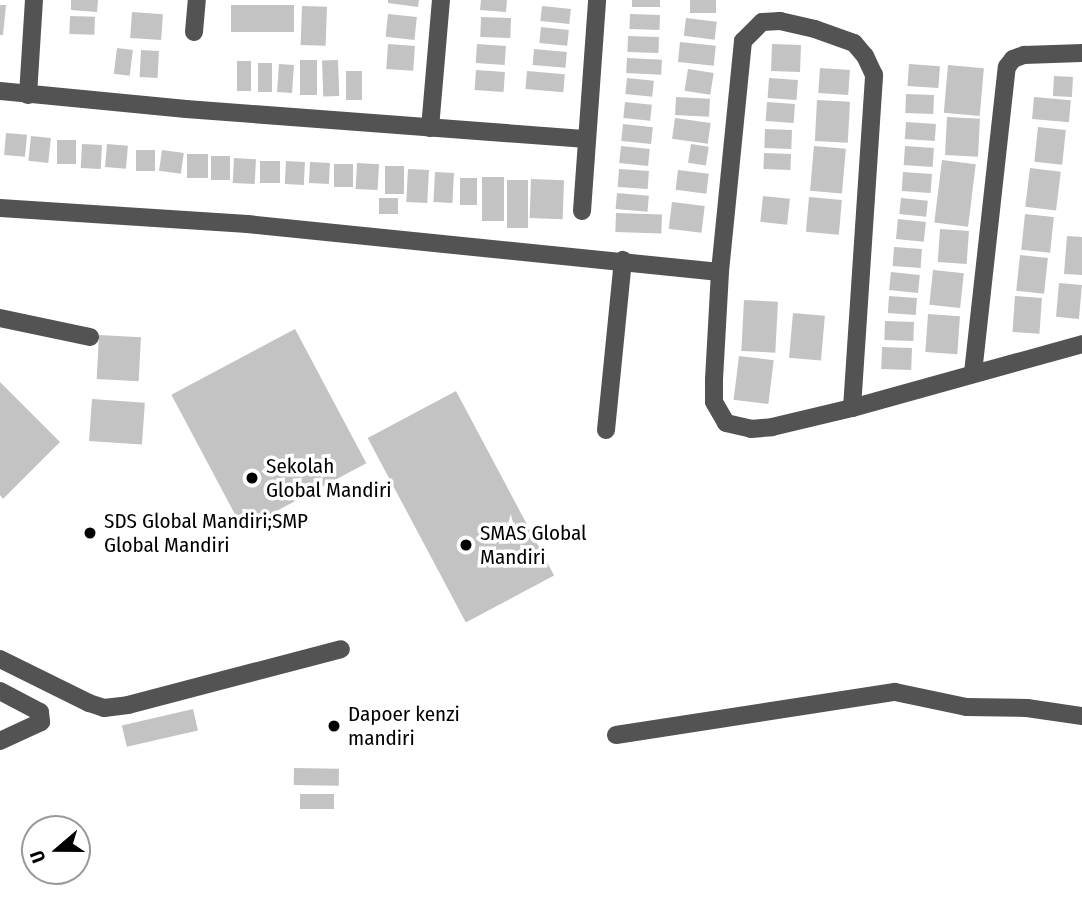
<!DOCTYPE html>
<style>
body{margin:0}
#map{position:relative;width:1082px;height:906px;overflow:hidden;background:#fff;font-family:"Fira Sans Condensed",sans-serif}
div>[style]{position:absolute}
.building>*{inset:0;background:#c3c3c3;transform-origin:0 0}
.minor>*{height:18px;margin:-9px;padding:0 9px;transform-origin:9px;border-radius:9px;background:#535353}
.dots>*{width:19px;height:19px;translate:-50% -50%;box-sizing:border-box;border:4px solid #fff;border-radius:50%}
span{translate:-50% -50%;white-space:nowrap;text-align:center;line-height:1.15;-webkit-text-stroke:7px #fff;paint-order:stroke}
.poi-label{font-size:21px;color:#000}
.left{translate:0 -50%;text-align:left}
.north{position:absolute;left:21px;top:815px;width:70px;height:70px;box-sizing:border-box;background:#fff;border:2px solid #999;border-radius:50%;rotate:250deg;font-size:19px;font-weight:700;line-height:28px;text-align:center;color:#000}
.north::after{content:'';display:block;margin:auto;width:24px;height:32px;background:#000;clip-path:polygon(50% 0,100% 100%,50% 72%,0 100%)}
</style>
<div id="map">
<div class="building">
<div style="clip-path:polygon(71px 0,98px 0,97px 12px,71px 10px)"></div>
<div style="clip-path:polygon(388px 0,419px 0,418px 7px,388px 3px)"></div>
<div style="clip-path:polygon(481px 0,507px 0,506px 12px,480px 10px)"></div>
<div style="left:632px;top:0;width:28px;height:7px"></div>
<div style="left:690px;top:0;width:26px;height:13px"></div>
<div style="clip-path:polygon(0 5px,6px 5px,3px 35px,0 35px)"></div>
<div style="left:231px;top:5px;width:63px;height:27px"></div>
<div style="left:302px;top:6px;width:25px;height:39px;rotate:2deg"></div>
<div style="left:542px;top:6px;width:29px;height:15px;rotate:6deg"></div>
<div style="left:132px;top:12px;width:31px;height:26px;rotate:4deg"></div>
<div style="left:388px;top:14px;width:29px;height:23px;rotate:6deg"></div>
<div style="left:630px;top:14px;width:30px;height:15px;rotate:2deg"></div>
<div style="left:70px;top:16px;width:25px;height:18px;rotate:2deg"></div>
<div style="left:481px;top:17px;width:30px;height:20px;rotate:2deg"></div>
<div style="left:686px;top:18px;width:31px;height:18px;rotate:7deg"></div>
<div style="left:541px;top:27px;width:28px;height:16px;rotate:6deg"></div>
<div style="left:628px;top:36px;width:31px;height:16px;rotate:2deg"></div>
<div style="left:680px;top:42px;width:36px;height:20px;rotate:6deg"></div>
<div style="left:388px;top:44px;width:27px;height:25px;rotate:4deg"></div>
<div style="left:477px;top:44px;width:29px;height:19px;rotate:4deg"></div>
<div style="left:772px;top:44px;width:29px;height:27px;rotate:2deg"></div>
<div style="left:117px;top:48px;width:16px;height:26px;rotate:7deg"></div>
<div style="left:534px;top:49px;width:33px;height:16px;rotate:5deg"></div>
<div style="left:141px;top:50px;width:18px;height:27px;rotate:3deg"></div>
<div style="left:627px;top:58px;width:35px;height:15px;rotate:3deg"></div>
<div style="left:300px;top:60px;width:17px;height:35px"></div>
<div style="left:338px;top:60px;width:36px;height:16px;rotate:88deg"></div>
<div style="left:237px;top:61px;width:14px;height:30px"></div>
<div style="left:258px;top:63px;width:14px;height:29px"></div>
<div style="left:279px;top:64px;width:15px;height:28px;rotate:4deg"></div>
<div style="left:909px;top:64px;width:31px;height:22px;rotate:4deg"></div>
<div style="left:948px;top:65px;width:36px;height:48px;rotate:5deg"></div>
<div style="left:820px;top:68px;width:30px;height:25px;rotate:4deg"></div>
<div style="left:688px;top:69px;width:26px;height:22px;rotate:9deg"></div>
<div style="left:476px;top:70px;width:29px;height:20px;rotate:4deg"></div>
<div style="left:346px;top:71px;width:16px;height:29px"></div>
<div style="left:527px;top:71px;width:38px;height:18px;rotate:5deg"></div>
<div style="left:1054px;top:76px;width:19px;height:20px;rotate:3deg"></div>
<div style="left:627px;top:78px;width:27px;height:16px;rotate:6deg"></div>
<div style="left:769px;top:78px;width:29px;height:20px;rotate:4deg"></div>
<div style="left:906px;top:94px;width:28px;height:19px;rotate:2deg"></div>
<div style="left:676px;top:97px;width:34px;height:18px;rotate:3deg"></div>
<div style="left:1034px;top:97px;width:37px;height:22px;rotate:5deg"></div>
<div style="left:817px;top:100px;width:33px;height:41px;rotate:3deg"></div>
<div style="left:625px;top:102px;width:27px;height:16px;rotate:6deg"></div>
<div style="left:767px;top:102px;width:28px;height:19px;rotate:4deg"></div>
<div style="left:947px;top:117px;width:33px;height:38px;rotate:3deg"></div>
<div style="left:675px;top:118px;width:36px;height:21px;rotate:8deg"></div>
<div style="left:906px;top:122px;width:30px;height:17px;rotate:4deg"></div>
<div style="left:623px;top:124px;width:30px;height:17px;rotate:6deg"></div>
<div style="left:1038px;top:127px;width:28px;height:35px;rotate:6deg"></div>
<div style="left:765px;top:129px;width:27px;height:19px;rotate:2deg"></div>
<div style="left:6px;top:133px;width:21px;height:22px;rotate:5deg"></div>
<div style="left:31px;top:136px;width:20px;height:25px;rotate:6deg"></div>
<div style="left:57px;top:140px;width:19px;height:24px"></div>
<div style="left:82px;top:144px;width:20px;height:24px;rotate:3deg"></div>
<div style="left:107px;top:144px;width:21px;height:23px;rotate:5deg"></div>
<div style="left:691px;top:144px;width:18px;height:19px;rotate:9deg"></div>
<div style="left:621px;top:146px;width:29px;height:17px;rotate:6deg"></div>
<div style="left:814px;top:146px;width:32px;height:45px;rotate:5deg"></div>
<div style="left:905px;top:146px;width:29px;height:19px;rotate:4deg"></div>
<div style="left:136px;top:150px;width:19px;height:21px"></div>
<div style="left:162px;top:150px;width:22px;height:21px;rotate:8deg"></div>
<div style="left:764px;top:153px;width:27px;height:16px;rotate:2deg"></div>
<div style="left:187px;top:154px;width:21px;height:24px"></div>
<div style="left:211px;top:156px;width:19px;height:24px"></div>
<div style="left:234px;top:158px;width:22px;height:25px;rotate:3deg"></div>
<div style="left:942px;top:160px;width:34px;height:63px;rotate:7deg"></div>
<div style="left:260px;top:161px;width:20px;height:22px"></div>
<div style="left:286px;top:161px;width:19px;height:23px;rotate:3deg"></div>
<div style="left:310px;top:162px;width:20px;height:21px;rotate:3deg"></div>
<div style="left:357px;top:163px;width:22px;height:26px;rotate:3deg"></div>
<div style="left:334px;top:164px;width:19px;height:23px"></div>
<div style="left:385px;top:166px;width:19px;height:28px"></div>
<div style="left:1030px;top:168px;width:31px;height:39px;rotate:7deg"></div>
<div style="left:408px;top:169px;width:21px;height:33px;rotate:3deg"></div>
<div style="left:619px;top:169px;width:30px;height:18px;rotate:4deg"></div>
<div style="left:678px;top:170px;width:31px;height:20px;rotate:7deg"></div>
<div style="left:435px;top:172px;width:19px;height:30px;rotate:3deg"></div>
<div style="left:903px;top:172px;width:29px;height:19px;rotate:4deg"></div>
<div style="left:482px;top:177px;width:22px;height:44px"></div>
<div style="left:460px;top:178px;width:17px;height:27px"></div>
<div style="left:531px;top:179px;width:33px;height:39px;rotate:2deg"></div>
<div style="left:507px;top:180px;width:21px;height:48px"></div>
<div style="left:617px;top:193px;width:32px;height:16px;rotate:5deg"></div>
<div style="left:763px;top:196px;width:27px;height:26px;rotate:6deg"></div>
<div style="left:809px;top:197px;width:33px;height:35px;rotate:5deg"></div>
<div style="left:398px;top:198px;width:16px;height:19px;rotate:90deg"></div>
<div style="left:901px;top:198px;width:27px;height:16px;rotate:6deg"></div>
<div style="left:672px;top:202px;width:33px;height:27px;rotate:7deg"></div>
<div style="left:616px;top:213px;width:46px;height:19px;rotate:2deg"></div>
<div style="left:1025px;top:214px;width:29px;height:36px;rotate:6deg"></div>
<div style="left:898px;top:219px;width:28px;height:20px;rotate:6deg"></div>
<div style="left:940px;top:229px;width:29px;height:33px;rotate:4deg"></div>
<div style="clip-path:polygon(1067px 236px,1082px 237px,1082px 275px,1064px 274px)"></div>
<div style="left:894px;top:247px;width:28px;height:19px;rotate:4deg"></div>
<div style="left:1020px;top:255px;width:28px;height:36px;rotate:6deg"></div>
<div style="left:933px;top:270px;width:31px;height:35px;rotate:6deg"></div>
<div style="left:891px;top:272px;width:29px;height:18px;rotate:6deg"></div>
<div style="left:1059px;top:283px;width:23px;height:34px;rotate:5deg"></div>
<div style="left:889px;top:296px;width:28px;height:17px;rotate:4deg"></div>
<div style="left:1015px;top:296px;width:27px;height:36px;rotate:4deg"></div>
<div style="left:744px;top:300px;width:34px;height:51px;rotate:3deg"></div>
<div style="left:793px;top:313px;width:32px;height:45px;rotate:5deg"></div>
<div style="left:928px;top:314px;width:32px;height:38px;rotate:4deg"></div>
<div style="left:885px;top:321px;width:29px;height:19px;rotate:2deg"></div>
<div style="left:295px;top:329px;width:152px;height:140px;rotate:62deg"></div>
<div style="left:99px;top:335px;width:42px;height:44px;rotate:3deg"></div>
<div style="left:882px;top:347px;width:30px;height:22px;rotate:2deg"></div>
<div style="left:739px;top:356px;width:35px;height:44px;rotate:7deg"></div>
<div style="clip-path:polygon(0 382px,60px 442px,3px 499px,0 495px)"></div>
<div style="left:456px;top:391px;width:209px;height:100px;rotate:62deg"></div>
<div style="left:92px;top:399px;width:53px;height:42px;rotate:4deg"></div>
<div style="left:193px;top:709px;width:22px;height:73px;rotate:77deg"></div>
<div style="left:294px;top:768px;width:45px;height:17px;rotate:1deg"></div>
<div style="left:300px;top:794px;width:34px;height:15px"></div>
</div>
<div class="minor">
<div style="left:194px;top:32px;width:32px;rotate:-85deg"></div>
<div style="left:0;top:91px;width:187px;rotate:5.5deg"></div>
<div style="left:186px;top:109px;width:402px;rotate:4.3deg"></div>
<div style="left:28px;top:95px;width:95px;rotate:-86.4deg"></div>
<div style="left:430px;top:128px;width:128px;rotate:-85.1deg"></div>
<div style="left:0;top:208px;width:248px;rotate:3.7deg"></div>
<div style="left:247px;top:224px;width:475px;rotate:5.8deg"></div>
<div style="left:582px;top:211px;width:212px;rotate:-85.9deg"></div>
<div style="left:0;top:318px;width:92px;rotate:11.9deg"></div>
<div style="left:973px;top:373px;width:308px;rotate:-83.7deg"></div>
<div style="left:1007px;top:67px;width:10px;rotate:-53deg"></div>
<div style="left:1013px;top:59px;width:12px;rotate:-20deg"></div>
<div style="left:1024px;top:55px;width:58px;rotate:-2deg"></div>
<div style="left:852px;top:408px;width:334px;rotate:-86.2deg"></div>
<div style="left:874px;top:75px;width:21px;rotate:-115deg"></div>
<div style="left:865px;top:56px;width:17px;rotate:-130deg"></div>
<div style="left:854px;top:43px;width:41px;rotate:-160.3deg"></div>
<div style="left:815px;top:29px;width:36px;rotate:-167deg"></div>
<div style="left:780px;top:21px;width:18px;rotate:177deg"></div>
<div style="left:762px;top:22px;width:27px;rotate:135deg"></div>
<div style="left:743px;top:41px;width:232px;rotate:95.7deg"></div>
<div style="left:720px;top:272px;width:108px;rotate:93.2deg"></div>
<div style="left:714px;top:380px;width:22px;rotate:90deg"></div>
<div style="left:714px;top:402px;width:24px;rotate:60deg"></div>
<div style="left:726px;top:423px;width:26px;rotate:13deg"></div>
<div style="left:751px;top:429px;width:21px;rotate:-5deg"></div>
<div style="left:772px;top:427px;width:82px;rotate:-13.4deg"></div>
<div style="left:852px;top:408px;width:239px;rotate:-15.5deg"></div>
<div style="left:606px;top:430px;width:171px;rotate:-84.3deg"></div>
<div style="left:0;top:659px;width:99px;rotate:26.3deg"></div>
<div style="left:89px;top:703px;width:16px;rotate:18deg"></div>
<div style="left:104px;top:708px;width:24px;rotate:-7deg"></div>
<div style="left:128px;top:705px;width:220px;rotate:-14.7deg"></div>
<div style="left:0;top:691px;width:45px;rotate:27.7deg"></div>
<div style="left:40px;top:712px;width:10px;rotate:84deg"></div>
<div style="left:41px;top:722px;width:45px;rotate:155.1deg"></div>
<div style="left:616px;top:735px;width:282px;rotate:-8.8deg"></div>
<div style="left:895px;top:692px;width:73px;rotate:11.9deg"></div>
<div style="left:966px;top:707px;width:61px;rotate:0.9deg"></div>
<div style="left:1027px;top:708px;width:56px;rotate:8.3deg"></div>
</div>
<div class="dots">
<div style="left:252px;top:478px;background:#000"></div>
<div style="left:90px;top:533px;background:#000"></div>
<div style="left:466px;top:545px;background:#000"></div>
<div style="left:334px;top:726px;background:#000"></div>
</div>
<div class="poi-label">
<span class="left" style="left:266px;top:478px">Sekolah<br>Global Mandiri</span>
<span class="left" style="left:104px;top:533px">SDS Global Mandiri;SMP<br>Global Mandiri</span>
<span class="left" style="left:480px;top:545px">SMAS Global<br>Mandiri</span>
<span class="left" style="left:348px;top:726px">Dapoer kenzi<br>mandiri</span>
</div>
<div class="north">U</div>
</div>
